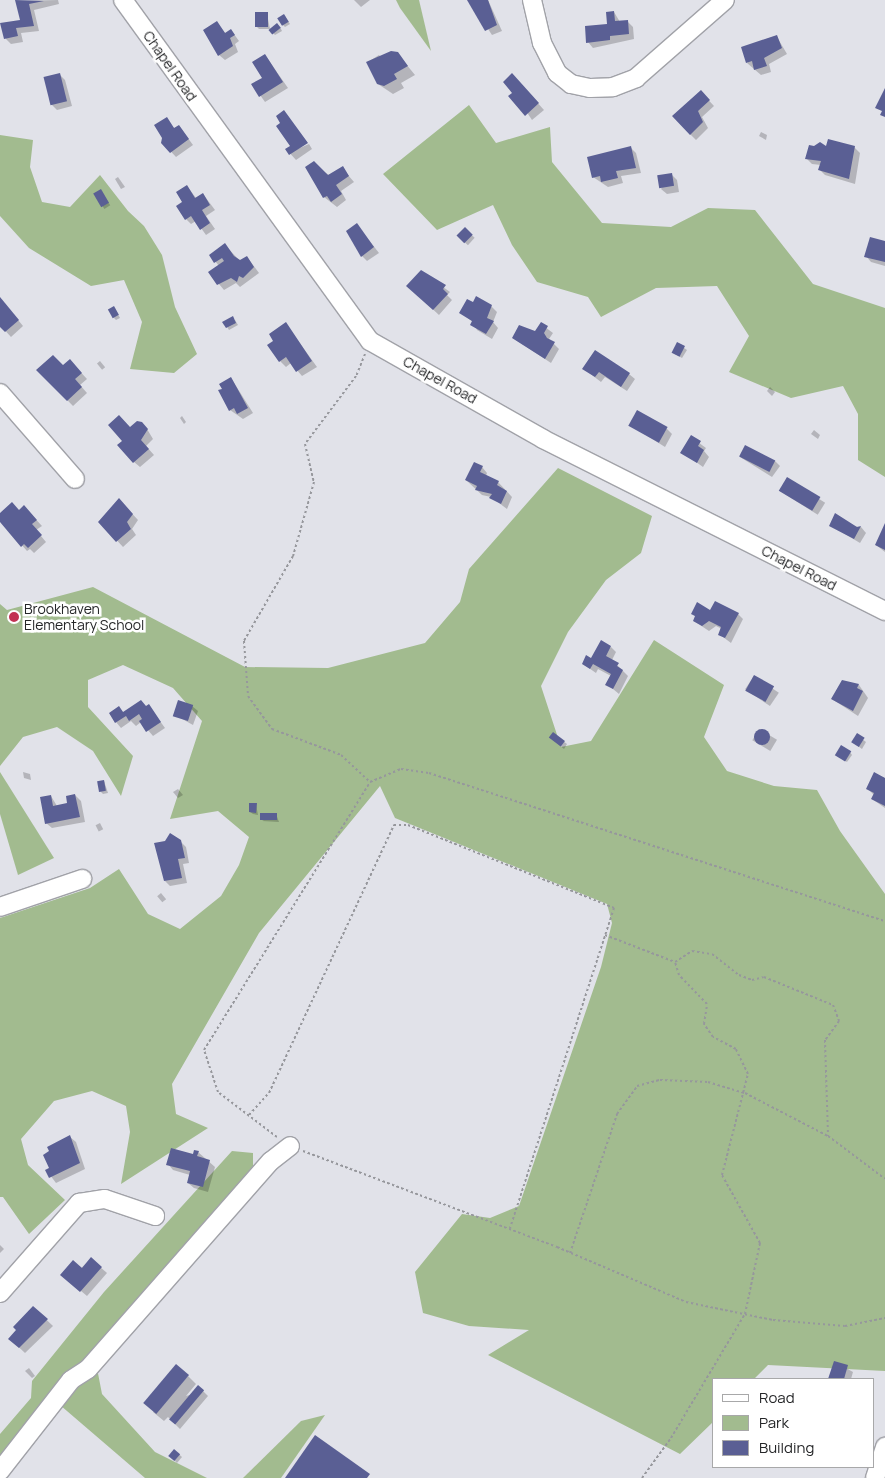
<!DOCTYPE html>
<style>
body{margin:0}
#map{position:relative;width:885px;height:1478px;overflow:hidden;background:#e1e2e9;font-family:Manrope,sans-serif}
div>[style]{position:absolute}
.green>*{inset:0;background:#a2bb8f}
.shadow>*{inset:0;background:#0003;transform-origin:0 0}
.building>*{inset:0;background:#5a5f94;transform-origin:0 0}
.round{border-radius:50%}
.path>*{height:2px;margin-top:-1px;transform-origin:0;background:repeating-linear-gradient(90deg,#96979c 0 2.5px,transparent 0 5px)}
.roads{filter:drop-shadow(1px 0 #a1a2a8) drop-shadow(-1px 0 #a1a2a8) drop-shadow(0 1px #a1a2a8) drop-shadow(0 -1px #a1a2a8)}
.minor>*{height:18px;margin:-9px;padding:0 9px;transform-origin:9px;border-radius:9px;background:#fff}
.dots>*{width:14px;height:14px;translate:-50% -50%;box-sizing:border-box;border:2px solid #fff;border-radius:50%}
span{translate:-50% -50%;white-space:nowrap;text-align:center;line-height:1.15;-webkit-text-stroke:5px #fff;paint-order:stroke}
.street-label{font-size:14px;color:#252628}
.poi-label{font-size:14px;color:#252628}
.left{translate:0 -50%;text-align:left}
.legend{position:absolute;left:712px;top:1378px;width:162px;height:90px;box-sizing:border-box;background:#fff;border:1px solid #a8a8a9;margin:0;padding:6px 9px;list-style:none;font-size:15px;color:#252628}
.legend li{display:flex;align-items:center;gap:10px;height:25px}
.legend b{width:25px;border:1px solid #a8a8a9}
</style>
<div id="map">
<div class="green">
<div style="clip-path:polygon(396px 0,419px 0,431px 51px,400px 8px)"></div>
<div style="clip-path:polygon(469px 105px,496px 143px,550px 127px,552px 162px,602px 223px,671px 227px,708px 208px,755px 210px,813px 284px,885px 308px,885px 477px,858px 460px,858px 414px,843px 386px,791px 398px,729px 372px,749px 336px,717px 286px,656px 288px,601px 317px,588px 297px,537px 282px,512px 245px,493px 205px,437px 230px,383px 174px)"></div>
<div style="clip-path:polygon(0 135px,33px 140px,30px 167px,42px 202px,70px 207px,100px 175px,128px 211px,144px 226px,162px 255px,175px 307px,197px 354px,174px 373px,130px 369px,142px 322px,124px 280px,91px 286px,29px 248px,0 216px)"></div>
<div style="clip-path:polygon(558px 468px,652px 516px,641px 553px,606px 580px,568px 632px,541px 686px,561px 747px,591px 741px,654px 640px,724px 685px,704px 737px,727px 771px,774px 786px,817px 790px,840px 831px,885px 894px,885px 1371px,768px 1365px,754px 1379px,714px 1379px,714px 1421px,680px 1454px,488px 1355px,529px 1330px,469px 1326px,423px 1313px,415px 1272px,462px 1214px,490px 1218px,519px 1206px,601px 967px,612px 923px,607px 904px,395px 818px,380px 786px,259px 933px,172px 1084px,176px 1114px,208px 1128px,121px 1184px,130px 1132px,126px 1106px,92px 1091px,54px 1101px,21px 1139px,28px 1165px,65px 1200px,29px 1234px,3px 1197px,0 1197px,0 918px,90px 888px,119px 869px,148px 914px,180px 929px,221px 896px,239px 865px,249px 837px,218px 811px,170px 819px,202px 721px,173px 688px,123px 665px,88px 680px,88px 707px,133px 756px,121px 796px,93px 751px,57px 727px,23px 737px,0 766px,0 604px,7px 610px,93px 587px,245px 667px,328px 668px,425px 643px,460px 602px,469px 569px)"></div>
<div style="clip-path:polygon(0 772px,54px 858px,18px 875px,0 814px)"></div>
<div style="clip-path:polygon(232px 1151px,253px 1153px,253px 1166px,96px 1363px,102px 1394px,155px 1452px,207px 1478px,145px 1478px,53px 1399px,0 1456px,0 1434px,31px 1398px,32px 1381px,104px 1292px)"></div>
<div style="clip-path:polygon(325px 1415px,281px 1478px,243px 1478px,301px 1421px)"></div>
</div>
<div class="shadow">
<div style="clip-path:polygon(58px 0,59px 4px,34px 10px,39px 31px,21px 33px,23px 42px,11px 44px,6px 39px,2px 24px,22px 21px,17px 1px)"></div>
<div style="clip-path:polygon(354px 0,370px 0,361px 7px)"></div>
<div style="clip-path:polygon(469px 0,488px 0,502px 31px,492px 35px)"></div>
<div style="clip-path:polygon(614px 12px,620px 22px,627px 21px,633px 27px,634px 39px,593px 48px,588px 42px,609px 25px)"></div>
<div style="clip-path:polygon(267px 14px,270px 29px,259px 29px,257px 27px)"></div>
<div style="clip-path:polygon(286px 18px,290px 24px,285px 27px,283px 25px)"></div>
<div style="clip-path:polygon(217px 23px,226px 34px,231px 30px,239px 41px,235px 44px,238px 52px,225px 60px,219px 55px)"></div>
<div style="clip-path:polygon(280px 27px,282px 31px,275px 35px,273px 33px)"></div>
<div style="clip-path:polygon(777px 37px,787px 54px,769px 64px,771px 72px,761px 75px,747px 63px)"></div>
<div style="clip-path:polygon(397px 53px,415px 75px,401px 83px,404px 88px,393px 94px,378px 84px,368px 62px,379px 55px,382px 58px)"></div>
<div style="clip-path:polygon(265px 55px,288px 88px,265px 102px,253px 85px,263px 78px)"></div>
<div style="clip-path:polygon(59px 74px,65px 80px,72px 106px,57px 110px,51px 104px)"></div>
<div style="clip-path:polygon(518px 81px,544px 110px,532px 120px,514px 93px)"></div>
<div style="clip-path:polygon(701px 92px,714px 106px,702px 117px,708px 128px,696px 140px,690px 134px)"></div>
<div style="clip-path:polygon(284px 112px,307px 142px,293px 151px,309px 144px,312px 149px,296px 160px,287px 150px,292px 147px,282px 124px)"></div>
<div style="clip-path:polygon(166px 119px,175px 129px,179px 126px,193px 145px,176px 157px,162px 142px)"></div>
<div style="clip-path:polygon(761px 132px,767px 135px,766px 140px,759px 136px)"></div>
<div style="clip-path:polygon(854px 147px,860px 153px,855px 184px,825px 175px,819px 169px,821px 165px,812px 164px,806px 158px,827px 148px)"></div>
<div style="clip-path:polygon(631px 148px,636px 153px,641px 173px,621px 176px,623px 183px,608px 187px,593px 177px)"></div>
<div style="clip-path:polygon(342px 168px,354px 182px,341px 191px,346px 200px,337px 207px,324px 197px,321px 170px,329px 175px)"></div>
<div style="clip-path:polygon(671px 174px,677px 180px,679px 192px,667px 194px,661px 189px)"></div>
<div style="clip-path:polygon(118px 177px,125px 187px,121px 189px,115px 179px)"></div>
<div style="clip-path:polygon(187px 186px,196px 198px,203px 194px,215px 210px,206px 216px,215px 229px,206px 235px,196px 221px,191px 224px,186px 219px)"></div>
<div style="left:101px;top:191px;width:17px;height:7px;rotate:57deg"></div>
<div style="clip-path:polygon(357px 225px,379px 253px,367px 261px,362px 256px)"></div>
<div style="left:465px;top:229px;width:13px;height:10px;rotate:42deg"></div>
<div style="clip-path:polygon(885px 242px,885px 266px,871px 262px,866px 256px)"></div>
<div style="clip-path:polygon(225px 245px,240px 261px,247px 257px,259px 273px,240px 287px,236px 283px,224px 290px,209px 272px,219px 266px,211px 256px)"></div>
<div style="clip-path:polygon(421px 271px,450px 292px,447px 295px,452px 300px,439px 315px,413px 291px)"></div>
<div style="clip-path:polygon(0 298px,23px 326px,11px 337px,0 325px)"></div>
<div style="clip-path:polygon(473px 304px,491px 306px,497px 312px,493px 322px,498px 328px,492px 339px,477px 330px,473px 322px,461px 313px)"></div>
<div style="clip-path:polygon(116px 310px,120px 318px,116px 320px,114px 318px)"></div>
<div style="clip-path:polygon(235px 320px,238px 325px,229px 330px,224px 322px)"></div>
<div style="clip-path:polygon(286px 324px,317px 367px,302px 376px,291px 363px,286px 367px,280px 361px,275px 341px)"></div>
<div style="clip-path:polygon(541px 324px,553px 333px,549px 339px,559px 349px,551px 363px,513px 338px,536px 333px)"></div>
<div style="clip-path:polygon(677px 343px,687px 350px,682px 358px,675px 354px)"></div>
<div style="left:100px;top:361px;width:8px;height:4px;rotate:50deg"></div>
<div style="clip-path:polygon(75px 366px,87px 379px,80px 385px,87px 393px,73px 406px,38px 370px)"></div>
<div style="clip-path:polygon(584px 369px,629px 374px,635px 379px,627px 391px,605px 377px,601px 382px)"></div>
<div style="clip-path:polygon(231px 378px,253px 413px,243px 419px,230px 410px,223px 389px)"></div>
<div style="clip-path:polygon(770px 387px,775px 392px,772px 396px,767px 391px)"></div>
<div style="clip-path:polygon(182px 416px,186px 422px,184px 424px,180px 418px)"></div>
<div style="clip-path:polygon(630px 425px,667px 429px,672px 434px,665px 447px)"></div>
<div style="clip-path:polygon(130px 428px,147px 429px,153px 439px,146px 446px,154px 455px,140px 467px,134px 462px)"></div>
<div style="clip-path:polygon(814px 430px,820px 435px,818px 439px,811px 434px)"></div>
<div style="clip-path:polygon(691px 437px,706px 448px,704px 451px,709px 457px,703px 467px,682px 452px)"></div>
<div style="clip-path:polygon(740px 457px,775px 461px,780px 466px,772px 477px)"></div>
<div style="clip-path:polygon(482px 467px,487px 473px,486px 476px,498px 482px,512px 497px,507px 509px,491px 497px,482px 495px,466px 480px)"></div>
<div style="left:787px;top:479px;width:45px;height:14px;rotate:32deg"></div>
<div style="clip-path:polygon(124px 505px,138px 520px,132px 529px,136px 535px,123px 547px,100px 522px)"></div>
<div style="clip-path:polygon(19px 512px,29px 512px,42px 526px,36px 530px,46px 542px,34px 553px,30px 549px,27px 551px,0 520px,0 515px)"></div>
<div style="clip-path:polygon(830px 525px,861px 527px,866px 533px,860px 543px)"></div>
<div style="clip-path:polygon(885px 526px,885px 552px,876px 545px)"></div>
<div style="clip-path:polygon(711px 611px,738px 614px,743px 619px,731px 643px,719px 634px,722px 629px,716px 626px,709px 631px,694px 621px,696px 617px,693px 614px)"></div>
<div style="clip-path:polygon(611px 647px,616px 652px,612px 660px,628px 676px,619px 694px,607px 684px,611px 676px,598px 669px,596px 673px,583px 664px)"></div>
<div style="left:754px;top:676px;width:30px;height:16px;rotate:34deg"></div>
<div style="clip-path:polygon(842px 681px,859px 685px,868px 698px,858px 716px,832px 699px)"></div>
<div style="clip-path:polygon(149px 706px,165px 728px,153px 736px,141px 722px,136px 726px,131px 721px,121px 728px,116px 722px,119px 708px,124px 713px)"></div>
<div style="clip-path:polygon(192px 706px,198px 711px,193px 725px,175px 715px)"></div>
<div style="left:759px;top:729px;width:21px;height:13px;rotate:31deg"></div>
<div style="clip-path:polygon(554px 734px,567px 744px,564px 749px,553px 740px)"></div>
<div style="clip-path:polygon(857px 735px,866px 742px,862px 749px,855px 744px)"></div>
<div style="clip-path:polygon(850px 752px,852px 755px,847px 762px,839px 757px)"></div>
<div style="clip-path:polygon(23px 772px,30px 774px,31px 780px,24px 778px)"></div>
<div style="clip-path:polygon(875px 774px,885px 778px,885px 808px,872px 799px,874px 795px,867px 788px)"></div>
<div style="clip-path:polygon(104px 781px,108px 793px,103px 794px,100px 791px)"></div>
<div style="clip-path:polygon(178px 789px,183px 795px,178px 798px,173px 792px)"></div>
<div style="clip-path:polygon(75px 795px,81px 801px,85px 822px,52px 828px,46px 823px,51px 796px,57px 806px,69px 804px)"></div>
<div style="clip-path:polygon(256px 804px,258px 815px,253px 814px,250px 812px)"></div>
<div style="clip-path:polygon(276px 814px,279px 822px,262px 821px)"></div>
<div style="left:100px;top:823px;width:7px;height:5px;rotate:63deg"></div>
<div style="clip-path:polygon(180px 841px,186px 847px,189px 863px,183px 864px,187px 883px,170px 886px,165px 881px)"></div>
<div style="left:161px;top:893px;width:8px;height:5px;rotate:50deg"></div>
<div style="clip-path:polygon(70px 1137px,76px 1142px,85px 1169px,56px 1183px,47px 1171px)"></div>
<div style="clip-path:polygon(198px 1152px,215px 1167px,208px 1192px,194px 1188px,188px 1183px,190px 1175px,173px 1170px,168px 1164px)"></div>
<div style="clip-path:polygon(0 1245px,4px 1249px,0 1253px)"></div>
<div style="clip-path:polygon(91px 1259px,107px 1273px,87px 1296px,68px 1280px)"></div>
<div style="clip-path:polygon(33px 1307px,53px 1326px,25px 1353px,10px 1339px)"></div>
<div style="clip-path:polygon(835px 1362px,853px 1372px,851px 1379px,829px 1379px)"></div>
<div style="clip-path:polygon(29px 1368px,35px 1376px,32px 1378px,25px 1371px)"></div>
<div style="clip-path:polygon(188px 1376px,196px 1384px,186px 1396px,203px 1391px,208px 1396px,180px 1429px,168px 1417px,164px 1421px,153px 1412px)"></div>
<div style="clip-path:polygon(174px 1450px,182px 1457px,177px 1463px,170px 1456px)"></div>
</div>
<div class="building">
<div style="clip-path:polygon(15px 0,44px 1px,29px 4px,34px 26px,16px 28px,18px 36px,4px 39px,0 23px,20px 20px)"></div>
<div style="clip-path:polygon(467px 0,488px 0,497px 25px,485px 31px)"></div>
<div style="clip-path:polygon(614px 11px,615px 21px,628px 20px,629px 34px,610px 36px,610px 40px,586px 43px,585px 26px,607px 24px,606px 12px)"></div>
<div style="left:268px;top:12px;width:15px;height:13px;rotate:90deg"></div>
<div style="left:284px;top:14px;width:9px;height:8px;rotate:58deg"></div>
<div style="clip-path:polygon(217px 21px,225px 33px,231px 29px,235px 35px,230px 38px,233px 46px,218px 56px,203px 30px)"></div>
<div style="left:277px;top:23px;width:6px;height:11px;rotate:51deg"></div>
<div style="clip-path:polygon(777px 35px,782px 48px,764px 58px,767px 66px,754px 70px,752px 61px,746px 63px,741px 47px)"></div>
<div style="clip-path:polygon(391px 51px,398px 52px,408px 66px,394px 74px,397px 79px,384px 86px,377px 84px,366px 62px)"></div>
<div style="clip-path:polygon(265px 54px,283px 82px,259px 97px,251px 84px,262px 78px,252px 62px)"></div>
<div style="left:60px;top:73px;width:29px;height:17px;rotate:76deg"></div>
<div style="clip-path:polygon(512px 73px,539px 103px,525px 116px,508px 96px,512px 93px,503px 82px)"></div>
<div style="clip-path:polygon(885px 88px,885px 117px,880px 115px,882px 111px,875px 108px)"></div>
<div style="clip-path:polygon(701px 90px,710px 100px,698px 111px,703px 122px,690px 135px,672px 116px)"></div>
<div style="clip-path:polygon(284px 110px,308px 143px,289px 155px,285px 149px,290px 146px,276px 126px,280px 123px,276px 116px)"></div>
<div style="clip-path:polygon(167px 117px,174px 128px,179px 125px,189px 139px,170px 153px,161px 143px,162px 138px,154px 125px)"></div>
<div style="clip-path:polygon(828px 139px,855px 146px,849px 179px,818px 170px,821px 161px,805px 159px,809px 145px,814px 146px,820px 142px,826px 146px)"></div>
<div style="clip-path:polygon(631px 146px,636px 168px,616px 171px,618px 178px,601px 182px,600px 176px,592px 178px,587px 157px)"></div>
<div style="clip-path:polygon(314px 161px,328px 175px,343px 166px,349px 176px,336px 185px,342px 194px,331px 202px,327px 196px,323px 198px,305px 167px)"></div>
<div style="left:672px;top:173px;width:13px;height:15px;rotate:81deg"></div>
<div style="clip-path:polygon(187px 185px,195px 198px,203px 193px,210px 205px,202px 210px,210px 223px,200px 230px,191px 216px,185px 220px,176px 206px,182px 202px,176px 192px)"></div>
<div style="left:101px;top:189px;width:16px;height:9px;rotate:60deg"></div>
<div style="clip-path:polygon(357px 223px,374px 247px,361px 257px,346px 231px)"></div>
<div style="left:465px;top:227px;width:11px;height:12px;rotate:45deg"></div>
<div style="clip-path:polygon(870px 237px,885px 241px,885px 262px,864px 257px)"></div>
<div style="clip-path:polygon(225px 243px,234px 256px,240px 260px,247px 256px,254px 267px,243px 278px,239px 276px,237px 282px,231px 278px,217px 285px,208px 272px,224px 261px,222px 258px,214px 263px,209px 255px)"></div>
<div style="clip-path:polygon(421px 270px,446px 285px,443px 289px,448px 294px,433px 310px,406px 286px)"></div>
<div style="clip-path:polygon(476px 296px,492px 305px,487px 318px,494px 321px,486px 334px,470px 325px,472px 321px,459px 313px,467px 299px,473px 302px)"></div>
<div style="clip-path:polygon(0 297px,19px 320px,5px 332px,0 327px)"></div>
<div style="left:114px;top:306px;width:10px;height:7px;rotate:61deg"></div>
<div style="clip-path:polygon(233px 316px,236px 323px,226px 328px,222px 322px)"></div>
<div style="clip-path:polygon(286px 322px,312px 361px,296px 372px,286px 357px,279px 362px,267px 345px,273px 341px,269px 334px)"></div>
<div style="clip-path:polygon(541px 322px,548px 326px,544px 333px,547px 338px,555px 342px,545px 359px,512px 338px,519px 325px,535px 331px)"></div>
<div style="left:677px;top:342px;width:9px;height:12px;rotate:27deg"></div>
<div style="clip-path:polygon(595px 350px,630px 373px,621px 387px,599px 372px,595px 377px,582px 369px)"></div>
<div style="clip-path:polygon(53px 355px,63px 365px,70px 359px,82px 373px,75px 379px,82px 387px,67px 401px,36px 370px)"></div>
<div style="clip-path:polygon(231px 377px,248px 408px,237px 414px,234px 408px,229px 411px,218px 390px,222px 389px,219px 384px)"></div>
<div style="left:637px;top:410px;width:35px;height:18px;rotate:29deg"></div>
<div style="clip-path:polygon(119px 415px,130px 427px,137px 421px,142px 422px,148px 429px,141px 440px,149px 449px,133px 463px,117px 445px,122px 441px,108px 425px)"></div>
<div style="clip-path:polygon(691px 435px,701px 441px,698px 446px,704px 450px,697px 463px,680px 453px)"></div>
<div style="left:745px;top:445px;width:34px;height:13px;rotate:27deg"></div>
<div style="clip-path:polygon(474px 462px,483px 466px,480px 472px,499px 481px,497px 485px,507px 491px,501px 504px,489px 498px,492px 494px,475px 490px,477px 486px,465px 480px)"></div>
<div style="left:787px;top:477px;width:39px;height:16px;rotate:31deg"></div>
<div style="clip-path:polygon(119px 498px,133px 514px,127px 522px,131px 529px,116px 542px,98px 522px)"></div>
<div style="clip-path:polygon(12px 502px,19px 510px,24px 505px,37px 520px,32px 524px,42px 535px,28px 548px,24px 544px,21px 547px,0 522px,0 513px)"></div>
<div style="clip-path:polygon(835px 513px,857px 527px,861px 526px,854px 539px,829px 526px)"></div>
<div style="clip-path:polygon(885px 523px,885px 550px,875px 545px)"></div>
<div style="clip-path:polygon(715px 601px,739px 613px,725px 638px,718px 635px,721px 627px,709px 621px,702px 626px,693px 621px,695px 616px,691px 614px,697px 602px,710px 610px)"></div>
<div style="clip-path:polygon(601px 640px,611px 646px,606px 656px,619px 663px,617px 666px,623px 670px,613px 689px,605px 685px,611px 674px,593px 664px,590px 669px,582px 664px,586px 655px,591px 658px)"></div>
<div style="left:754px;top:675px;width:23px;height:18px;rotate:29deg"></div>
<div style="clip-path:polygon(842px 680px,859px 684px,857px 688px,863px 691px,853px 711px,831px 699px)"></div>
<div style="clip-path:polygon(141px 700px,146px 706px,149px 704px,161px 722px,146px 732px,139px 721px,142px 719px,139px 714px,129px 721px,126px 716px,115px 723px,109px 713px,119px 706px,123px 712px)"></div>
<div style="left:178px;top:700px;width:16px;height:17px;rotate:18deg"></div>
<div class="round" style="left:754px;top:729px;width:16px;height:16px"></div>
<div style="left:553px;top:732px;width:15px;height:7px;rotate:37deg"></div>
<div style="left:857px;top:733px;width:9px;height:11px;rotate:32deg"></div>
<div style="left:841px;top:745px;width:12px;height:12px;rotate:31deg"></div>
<div style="clip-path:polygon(874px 772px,885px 778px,885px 806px,871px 799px,874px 793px,866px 789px)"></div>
<div style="left:104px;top:780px;width:11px;height:7px;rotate:80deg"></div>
<div style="clip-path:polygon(75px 794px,80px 817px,45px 824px,40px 797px,51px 795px,53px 806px,67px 803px,66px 796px)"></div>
<div style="clip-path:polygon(249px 803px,257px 803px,256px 813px,249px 812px)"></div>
<div style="left:277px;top:813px;width:7px;height:17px;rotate:90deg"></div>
<div style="clip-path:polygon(170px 833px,181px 840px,185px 858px,178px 859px,182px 878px,164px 881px,154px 843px,165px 841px)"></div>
<div style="clip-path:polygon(70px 1135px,80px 1163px,49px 1178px,45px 1170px,49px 1168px,43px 1155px,49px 1151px,47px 1147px)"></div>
<div style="clip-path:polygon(171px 1148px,193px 1154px,194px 1150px,199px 1151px,197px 1156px,210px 1160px,203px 1187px,187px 1183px,190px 1171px,166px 1165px)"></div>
<div style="clip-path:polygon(91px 1257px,102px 1267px,80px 1292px,60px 1275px,73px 1260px,82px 1268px)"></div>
<div style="clip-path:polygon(33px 1306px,48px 1319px,19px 1348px,8px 1339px,16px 1330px,13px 1327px)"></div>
<div style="clip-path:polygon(834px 1361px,848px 1365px,844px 1379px,828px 1379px)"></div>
<div style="left:176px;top:1364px;width:17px;height:51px;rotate:40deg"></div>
<div style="left:198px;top:1385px;width:8px;height:45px;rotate:40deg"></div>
<div style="clip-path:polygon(315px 1435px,370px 1474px,367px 1478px,285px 1478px)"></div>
<div style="left:174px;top:1449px;width:8px;height:9px;rotate:40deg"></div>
</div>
<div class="path">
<div style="left:365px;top:354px;width:24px;rotate:112deg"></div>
<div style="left:356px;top:376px;width:85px;rotate:126.9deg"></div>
<div style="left:305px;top:444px;width:39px;rotate:77deg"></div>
<div style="left:314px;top:482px;width:77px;rotate:105.8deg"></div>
<div style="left:293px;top:556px;width:98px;rotate:120deg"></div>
<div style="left:244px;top:641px;width:55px;rotate:85.8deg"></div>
<div style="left:248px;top:696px;width:41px;rotate:54deg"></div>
<div style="left:272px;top:729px;width:74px;rotate:20.6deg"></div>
<div style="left:341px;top:755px;width:40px;rotate:43deg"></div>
<div style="left:605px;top:935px;width:75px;rotate:21.1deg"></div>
<div style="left:249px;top:1115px;width:30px;rotate:-48deg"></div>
<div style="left:269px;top:1093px;width:296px;rotate:-65deg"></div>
<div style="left:394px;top:825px;width:14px"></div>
<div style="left:408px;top:825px;width:222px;rotate:21.9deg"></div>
<div style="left:614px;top:908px;width:337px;rotate:108deg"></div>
<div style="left:277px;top:1137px;width:74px;rotate:-142.7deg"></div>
<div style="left:218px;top:1092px;width:44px;rotate:-108.4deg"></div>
<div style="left:204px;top:1050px;width:315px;rotate:-58.2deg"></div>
<div style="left:370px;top:782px;width:34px;rotate:-23deg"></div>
<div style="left:401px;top:769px;width:28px;rotate:8deg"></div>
<div style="left:429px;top:773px;width:479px;rotate:18deg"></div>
<div style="left:303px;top:1151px;width:272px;rotate:20.7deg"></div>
<div style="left:557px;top:1247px;width:140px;rotate:23.1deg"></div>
<div style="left:686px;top:1302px;width:89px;rotate:11.7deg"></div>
<div style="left:773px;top:1320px;width:72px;rotate:4.8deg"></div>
<div style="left:845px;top:1326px;width:41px;rotate:-11.3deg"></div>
<div style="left:570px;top:1253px;width:147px;rotate:-71.3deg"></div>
<div style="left:617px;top:1114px;width:34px;rotate:-54deg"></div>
<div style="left:637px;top:1086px;width:24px;rotate:-15deg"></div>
<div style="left:660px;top:1080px;width:48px;rotate:2.4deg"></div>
<div style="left:708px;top:1082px;width:39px;rotate:17deg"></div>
<div style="left:745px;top:1093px;width:93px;rotate:27.4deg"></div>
<div style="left:828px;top:1136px;width:71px;rotate:37deg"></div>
<div style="left:642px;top:1478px;width:49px;rotate:-54.1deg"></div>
<div style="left:671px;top:1438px;width:144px;rotate:-59.2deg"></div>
<div style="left:745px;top:1314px;width:73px;rotate:-78.1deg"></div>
<div style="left:760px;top:1243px;width:78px;rotate:-119.2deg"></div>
<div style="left:722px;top:1175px;width:104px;rotate:-75.6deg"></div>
<div style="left:748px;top:1074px;width:28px;rotate:-116deg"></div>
<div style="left:736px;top:1049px;width:26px;rotate:-152deg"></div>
<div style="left:713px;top:1037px;width:16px;rotate:-125deg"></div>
<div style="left:704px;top:1024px;width:20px;rotate:-81deg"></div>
<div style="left:707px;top:1004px;width:40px;rotate:-134deg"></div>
<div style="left:679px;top:975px;width:14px;rotate:-107deg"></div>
<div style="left:675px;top:962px;width:20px;rotate:-33deg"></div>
<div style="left:692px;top:951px;width:20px;rotate:9deg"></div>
<div style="left:712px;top:954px;width:34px;rotate:38deg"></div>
<div style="left:739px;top:975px;width:14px;rotate:21deg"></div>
<div style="left:752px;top:980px;width:12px;rotate:-14deg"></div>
<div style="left:764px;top:977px;width:74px;rotate:22.1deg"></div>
<div style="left:833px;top:1005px;width:17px;rotate:69deg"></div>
<div style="left:839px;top:1021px;width:24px;rotate:126deg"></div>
<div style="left:825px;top:1040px;width:96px;rotate:88.2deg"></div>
</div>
<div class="roads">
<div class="minor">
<div style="left:123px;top:0;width:421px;rotate:54.1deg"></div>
<div style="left:370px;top:341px;width:199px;rotate:29.5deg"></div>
<div style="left:543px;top:439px;width:383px;rotate:26.7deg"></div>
<div style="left:532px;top:0;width:44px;rotate:76.9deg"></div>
<div style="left:542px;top:43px;width:34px;rotate:63deg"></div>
<div style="left:557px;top:73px;width:18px;rotate:38deg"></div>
<div style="left:571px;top:84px;width:19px;rotate:12deg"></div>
<div style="left:590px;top:88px;width:23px;rotate:-2deg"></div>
<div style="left:613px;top:87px;width:25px;rotate:-21deg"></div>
<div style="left:636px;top:78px;width:118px;rotate:-41.2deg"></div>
<div style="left:0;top:393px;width:114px;rotate:48.9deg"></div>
<div style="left:0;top:907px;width:87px;rotate:-18.9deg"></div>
<div style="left:0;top:1293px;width:120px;rotate:-48.7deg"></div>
<div style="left:79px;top:1203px;width:26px;rotate:-9deg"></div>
<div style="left:105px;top:1199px;width:53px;rotate:18.8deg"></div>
<div style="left:0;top:1471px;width:115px;rotate:-52deg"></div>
<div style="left:71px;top:1380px;width:20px;rotate:-33deg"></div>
<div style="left:88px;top:1369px;width:277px;rotate:-48.7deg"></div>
<div style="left:271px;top:1161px;width:24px;rotate:-38deg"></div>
<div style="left:875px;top:1478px;width:33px;rotate:-72deg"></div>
</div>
</div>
<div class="dots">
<div style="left:14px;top:617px;background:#c23253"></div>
</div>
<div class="street-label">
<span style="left:170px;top:66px;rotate:55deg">Chapel Road</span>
<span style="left:440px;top:380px;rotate:29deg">Chapel Road</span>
<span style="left:799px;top:568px;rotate:27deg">Chapel Road</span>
</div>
<div class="poi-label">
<span class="left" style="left:24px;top:617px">Brookhaven<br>Elementary School</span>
</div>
<ul class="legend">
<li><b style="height:6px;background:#fff"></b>Road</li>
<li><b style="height:14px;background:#a2bb8f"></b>Park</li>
<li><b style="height:14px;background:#5a5f94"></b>Building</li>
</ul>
</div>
